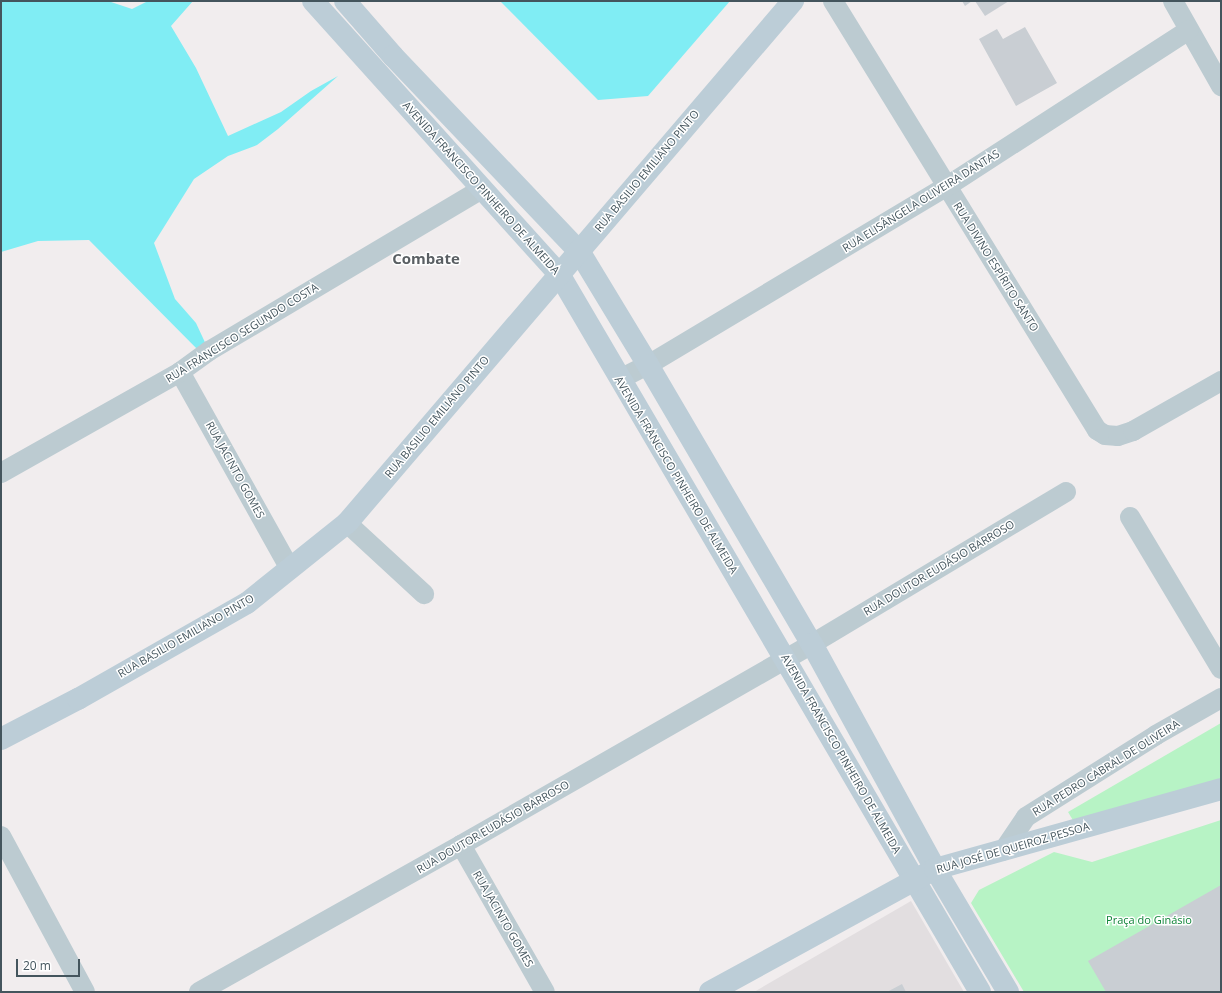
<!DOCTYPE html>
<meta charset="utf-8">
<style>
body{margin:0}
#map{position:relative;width:1222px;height:993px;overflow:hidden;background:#f1edee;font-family:"Open Sans",sans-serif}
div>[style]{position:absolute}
.education>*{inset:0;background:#e2dee0}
.green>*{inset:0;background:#b7f3c5}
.water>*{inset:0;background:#80edf4}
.building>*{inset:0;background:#c9ced3}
.street>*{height:20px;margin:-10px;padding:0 10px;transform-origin:10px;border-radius:10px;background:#bccbd1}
.secondary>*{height:22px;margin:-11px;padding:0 11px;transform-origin:11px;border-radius:11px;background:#bccdd7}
span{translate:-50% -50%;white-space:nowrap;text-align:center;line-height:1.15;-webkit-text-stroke:3px #fff;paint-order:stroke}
.street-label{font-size:11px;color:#44555d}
.park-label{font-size:11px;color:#0e8437}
.district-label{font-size:15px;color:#5a5f63;font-weight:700}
.frame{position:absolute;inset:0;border:2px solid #44555d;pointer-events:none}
.scale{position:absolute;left:16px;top:959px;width:64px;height:18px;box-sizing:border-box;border:2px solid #44555d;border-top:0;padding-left:5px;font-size:12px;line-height:14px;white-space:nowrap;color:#44555d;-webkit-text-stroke:3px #fff;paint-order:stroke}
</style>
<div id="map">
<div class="education">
<div style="clip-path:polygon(911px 901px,964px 992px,754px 992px)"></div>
</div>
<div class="green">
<div style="clip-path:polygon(1221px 723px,1221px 779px,1074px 822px,1068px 812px)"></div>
<div style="clip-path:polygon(1221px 820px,1221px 992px,1024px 992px,971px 903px,979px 890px,1054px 852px,1092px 862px)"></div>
</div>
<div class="water">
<div style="clip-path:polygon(1px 1px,108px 1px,132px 9px,148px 1px,193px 1px,171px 26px,196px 68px,228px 136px,281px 112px,311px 91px,338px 76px,278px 129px,257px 145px,228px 156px,194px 179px,154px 243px,175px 299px,196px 323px,209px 351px,203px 355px,89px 240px,38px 241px,1px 252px)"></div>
<div style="clip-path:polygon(500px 1px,730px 1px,648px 96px,598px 100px)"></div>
</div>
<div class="building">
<div style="clip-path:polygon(962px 1px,972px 1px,965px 6px)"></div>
<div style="clip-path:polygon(975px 1px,1009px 1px,985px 16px)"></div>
<div style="clip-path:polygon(1025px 27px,1057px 83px,1016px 106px,979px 39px,997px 29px,1003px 39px)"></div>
<div style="clip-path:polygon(1221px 885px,1221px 992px,1106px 992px,1088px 961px)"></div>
<div style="clip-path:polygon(902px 984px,906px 992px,887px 992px)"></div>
</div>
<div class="street">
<div style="left:833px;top:1px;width:504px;rotate:58.39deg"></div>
<div style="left:1097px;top:430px;width:9px;rotate:32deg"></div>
<div style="left:1105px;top:435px;width:13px;rotate:4deg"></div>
<div style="left:1118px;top:436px;width:16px;rotate:-18deg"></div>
<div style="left:1133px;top:431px;width:101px;rotate:-29.6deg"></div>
<div style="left:1173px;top:1px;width:98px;rotate:60.5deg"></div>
<div style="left:180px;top:372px;width:226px;rotate:60.8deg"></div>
<div style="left:620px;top:379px;width:31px;rotate:-27deg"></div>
<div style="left:648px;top:365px;width:347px;rotate:-30.9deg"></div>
<div style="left:946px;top:187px;width:289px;rotate:-32.9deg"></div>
<div style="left:1px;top:473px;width:206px;rotate:-29.4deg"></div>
<div style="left:180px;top:372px;width:36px;rotate:-36deg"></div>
<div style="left:209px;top:351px;width:317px;rotate:-30.7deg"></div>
<div style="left:1130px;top:517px;width:177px;rotate:59.1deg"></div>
<div style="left:347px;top:523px;width:105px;rotate:42.7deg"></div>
<div style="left:1px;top:836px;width:177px;rotate:61.7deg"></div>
<div style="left:461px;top:845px;width:169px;rotate:60.3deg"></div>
<div style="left:1003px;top:851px;width:41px;rotate:-55.9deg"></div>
<div style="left:1026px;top:817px;width:154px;rotate:-32.2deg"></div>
<div style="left:1156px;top:735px;width:75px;rotate:-29.6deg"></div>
<div style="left:199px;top:992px;width:300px;rotate:-29.3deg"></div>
<div style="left:461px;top:845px;width:404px;rotate:-29.8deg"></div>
<div style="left:812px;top:644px;width:296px;rotate:-30.9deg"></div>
</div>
<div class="secondary">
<div style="left:313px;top:1px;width:367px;rotate:48deg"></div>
<div style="left:559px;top:274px;width:832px;rotate:59.61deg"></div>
<div style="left:345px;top:1px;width:73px;rotate:48.9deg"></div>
<div style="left:393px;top:56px;width:269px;rotate:46.4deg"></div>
<div style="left:579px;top:251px;width:133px;rotate:58.8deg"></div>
<div style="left:648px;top:365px;width:324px;rotate:59.6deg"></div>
<div style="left:812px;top:644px;width:256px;rotate:61.3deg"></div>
<div style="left:935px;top:869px;width:143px;rotate:59.3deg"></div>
<div style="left:1px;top:739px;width:87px;rotate:-27.5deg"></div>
<div style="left:78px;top:699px;width:194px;rotate:-29.6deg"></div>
<div style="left:247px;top:603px;width:128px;rotate:-38.7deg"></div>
<div style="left:347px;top:523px;width:687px;rotate:-49.49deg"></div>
<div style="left:710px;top:992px;width:256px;rotate:-28.7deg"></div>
<div style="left:935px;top:869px;width:297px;rotate:-15.6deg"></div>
</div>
<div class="street-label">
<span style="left:647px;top:171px;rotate:-50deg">RUA BASILIO EMILIANO PINTO</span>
<span style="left:481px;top:188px;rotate:48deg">AVENIDA FRANCISCO PINHEIRO DE ALMEIDA</span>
<span style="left:921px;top:201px;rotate:-32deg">RUA ELISÂNGELA OLIVEIRA DANTAS</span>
<span style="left:996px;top:267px;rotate:58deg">RUA DIVINO ESPÍRITO SANTO</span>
<span style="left:242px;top:333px;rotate:-32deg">RUA FRANCISCO SEGUNDO COSTA</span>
<span style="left:437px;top:417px;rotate:-50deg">RUA BASILIO EMILIANO PINTO</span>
<span style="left:235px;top:470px;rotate:61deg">RUA JACINTO GOMES</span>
<span style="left:676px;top:475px;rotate:59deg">AVENIDA FRANCISCO PINHEIRO DE ALMEIDA</span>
<span style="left:939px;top:568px;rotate:-31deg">RUA DOUTOR EUDÁSIO BARROSO</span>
<span style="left:186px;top:636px;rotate:-30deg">RUA BASILIO EMILIANO PINTO</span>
<span style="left:841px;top:754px;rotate:60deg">AVENIDA FRANCISCO PINHEIRO DE ALMEIDA</span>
<span style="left:1106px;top:768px;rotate:-32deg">RUA PEDRO CABRAL DE OLIVEIRA</span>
<span style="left:493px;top:827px;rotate:-30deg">RUA DOUTOR EUDÁSIO BARROSO</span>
<span style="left:1013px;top:848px;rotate:-16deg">RUA JOSÉ DE QUEIROZ PESSOA</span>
<span style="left:503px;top:919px;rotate:60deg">RUA JACINTO GOMES</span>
</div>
<div class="park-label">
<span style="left:1149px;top:920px">Praça do Ginásio</span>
</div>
<div class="district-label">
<span style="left:426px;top:259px">Combate</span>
</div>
<div class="frame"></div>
<div class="scale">20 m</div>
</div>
